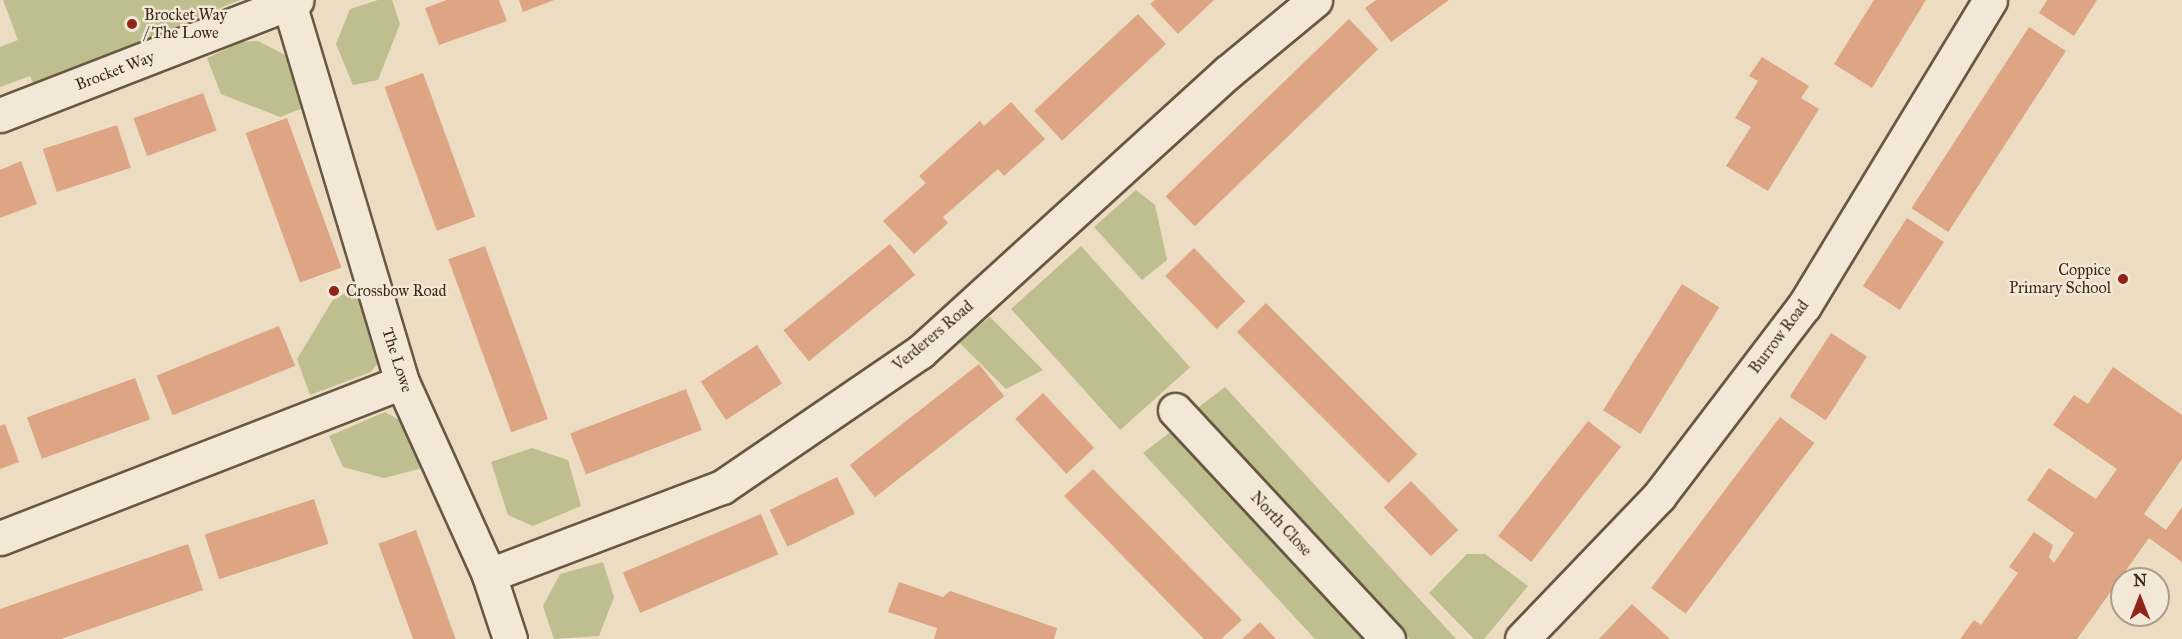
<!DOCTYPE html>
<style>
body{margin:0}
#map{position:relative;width:2182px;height:639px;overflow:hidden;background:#ecdcc2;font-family:"IM FELL Great Primer",serif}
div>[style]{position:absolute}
.green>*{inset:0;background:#bebe8f;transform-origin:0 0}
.building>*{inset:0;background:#dea585;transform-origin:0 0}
.roads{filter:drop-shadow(2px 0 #685741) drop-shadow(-2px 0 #685741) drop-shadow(0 2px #685741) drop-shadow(0 -2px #685741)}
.street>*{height:33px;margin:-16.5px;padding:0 16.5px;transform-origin:16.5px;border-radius:16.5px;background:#f3e8d7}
.dots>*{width:16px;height:16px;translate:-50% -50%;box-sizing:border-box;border:3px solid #f3e8d7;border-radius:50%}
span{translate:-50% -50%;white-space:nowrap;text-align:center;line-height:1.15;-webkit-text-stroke:5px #f3e8d7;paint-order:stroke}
.poi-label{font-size:16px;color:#3c2b16}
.left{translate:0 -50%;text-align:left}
.right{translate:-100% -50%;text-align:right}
.street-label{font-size:16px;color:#3c2b16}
.north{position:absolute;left:2110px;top:567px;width:60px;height:60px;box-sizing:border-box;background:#f3e8d7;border:2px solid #aa9c8a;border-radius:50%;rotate:0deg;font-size:16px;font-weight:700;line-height:24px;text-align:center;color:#3c2b16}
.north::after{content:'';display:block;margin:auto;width:21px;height:27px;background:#8f2418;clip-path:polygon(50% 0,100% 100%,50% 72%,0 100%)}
</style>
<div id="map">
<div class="green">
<div style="clip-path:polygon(3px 0,240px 0,34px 85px,30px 76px,0 87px,0 47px,18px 40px)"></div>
<div style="clip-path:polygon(378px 0,392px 0,400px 24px,378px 80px,353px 85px,336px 44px,350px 9px)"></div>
<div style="clip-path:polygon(258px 41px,289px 57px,306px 107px,280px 117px,221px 94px,207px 58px,241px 42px)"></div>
<div style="clip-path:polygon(1136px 190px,1155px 205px,1167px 260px,1142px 280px,1094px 227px)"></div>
<div style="left:1081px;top:246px;width:163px;height:94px;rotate:48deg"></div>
<div style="clip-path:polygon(359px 288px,384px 355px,371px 372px,310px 395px,297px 359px,334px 298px)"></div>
<div style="clip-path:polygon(990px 317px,1043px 370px,1006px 389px,959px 342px)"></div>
<div style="clip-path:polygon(1225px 387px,1456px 639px,1410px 639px,1191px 413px)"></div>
<div style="clip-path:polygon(385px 412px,410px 426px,427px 467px,384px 478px,343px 467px,329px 436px)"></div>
<div style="clip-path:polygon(1173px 430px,1368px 639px,1315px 639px,1143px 453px)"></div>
<div style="clip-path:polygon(532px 448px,568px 460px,581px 506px,533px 526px,508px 515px,491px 462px)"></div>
<div style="clip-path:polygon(1467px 554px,1485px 554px,1528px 586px,1484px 639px,1474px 639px,1429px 593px)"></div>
<div style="clip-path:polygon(603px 562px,614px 597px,599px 636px,554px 639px,543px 606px,560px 574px)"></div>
</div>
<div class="building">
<div style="clip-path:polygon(447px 0,499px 0,507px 21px,439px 45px,425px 8px)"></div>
<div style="clip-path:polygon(519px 0,554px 0,523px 12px)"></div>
<div style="clip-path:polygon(1155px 0,1214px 0,1178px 34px,1150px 4px)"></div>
<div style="clip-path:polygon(1376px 0,1449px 0,1391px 42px,1365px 8px)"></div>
<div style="clip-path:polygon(1874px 0,1926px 0,1872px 88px,1834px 64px)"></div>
<div style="clip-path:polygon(2047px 0,2097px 0,2074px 36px,2039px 13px)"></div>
<div style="left:1138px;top:14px;width:41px;height:142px;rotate:47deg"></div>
<div style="left:1349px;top:19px;width:42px;height:255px;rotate:46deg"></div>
<div style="left:2029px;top:27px;width:44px;height:216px;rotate:33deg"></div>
<div style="clip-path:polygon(1762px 57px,1809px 86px,1801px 98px,1819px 109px,1768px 191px,1726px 166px,1751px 127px,1735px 118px,1758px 81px,1749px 76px)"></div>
<div style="left:423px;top:73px;width:153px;height:41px;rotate:70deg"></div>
<div style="left:203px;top:93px;width:40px;height:74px;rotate:70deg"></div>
<div style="clip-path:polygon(1011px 102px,1045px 139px,1004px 176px,998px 169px,943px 217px,948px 223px,914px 254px,883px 221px,926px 183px,919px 176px,980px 121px,984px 126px)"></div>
<div style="left:287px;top:118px;width:159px;height:44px;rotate:70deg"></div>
<div style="left:117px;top:125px;width:45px;height:78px;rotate:72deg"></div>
<div style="clip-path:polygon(21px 161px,37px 204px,0 218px,0 170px)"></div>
<div style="left:1907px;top:218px;width:44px;height:81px;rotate:33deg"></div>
<div style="left:890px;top:244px;width:40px;height:137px;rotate:51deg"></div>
<div style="left:485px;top:246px;width:184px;height:39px;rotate:70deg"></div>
<div style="left:1194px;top:248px;width:74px;height:40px;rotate:46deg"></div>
<div style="left:1682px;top:284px;width:44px;height:149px;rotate:32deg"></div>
<div style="left:1266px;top:303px;width:214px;height:41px;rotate:45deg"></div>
<div style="left:279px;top:326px;width:43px;height:132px;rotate:68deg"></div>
<div style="left:1831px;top:333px;width:43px;height:76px;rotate:33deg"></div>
<div style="left:757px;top:345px;width:46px;height:67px;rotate:57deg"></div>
<div style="left:979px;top:364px;width:41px;height:164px;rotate:52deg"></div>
<div style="clip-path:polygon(2113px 367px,2182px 415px,2182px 459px,2144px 514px,2166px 530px,2182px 507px,2182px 562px,2149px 538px,2077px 639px,1960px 639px,1974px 620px,1981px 625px,2018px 573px,2009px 567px,2034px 532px,2053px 545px,2049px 557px,2054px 563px,2074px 533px,2027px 500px,2049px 468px,2096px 499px,2117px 469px,2053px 425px,2074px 395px,2088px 404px)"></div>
<div style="left:135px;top:378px;width:44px;height:115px;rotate:70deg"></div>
<div style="left:686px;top:389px;width:44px;height:124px;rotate:69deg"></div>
<div style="left:1043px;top:393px;width:75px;height:38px;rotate:47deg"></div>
<div style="left:1780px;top:417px;width:43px;height:214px;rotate:37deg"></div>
<div style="left:1588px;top:421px;width:42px;height:146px;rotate:38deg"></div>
<div style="clip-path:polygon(5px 424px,19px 462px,0 469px,0 426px)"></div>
<div style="clip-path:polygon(1093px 469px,1242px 620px,1221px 639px,1204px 639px,1064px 496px)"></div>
<div style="left:837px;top:477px;width:41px;height:75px;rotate:64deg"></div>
<div style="left:1411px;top:481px;width:68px;height:38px;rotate:46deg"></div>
<div style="left:314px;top:499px;width:47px;height:115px;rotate:72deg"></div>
<div style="left:761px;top:514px;width:44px;height:150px;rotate:67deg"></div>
<div style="left:416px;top:530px;width:116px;height:40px;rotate:70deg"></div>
<div style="clip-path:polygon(188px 544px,203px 590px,61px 639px,0 639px,0 609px)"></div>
<div style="clip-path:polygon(899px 582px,943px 597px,950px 591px,1057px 628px,1054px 639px,934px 639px,937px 628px,888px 612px)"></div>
<div style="clip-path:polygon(1632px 604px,1670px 639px,1599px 639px)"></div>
<div style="clip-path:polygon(1260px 622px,1276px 639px,1242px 639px)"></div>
</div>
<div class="roads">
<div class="street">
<div style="left:289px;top:3px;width:395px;rotate:73.4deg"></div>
<div style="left:402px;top:382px;width:212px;rotate:65.7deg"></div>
<div style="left:489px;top:575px;width:67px;rotate:71.8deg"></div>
<div style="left:0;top:115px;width:318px;rotate:-21.2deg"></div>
<div style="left:1175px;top:410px;width:313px;rotate:47.1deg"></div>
<div style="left:0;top:538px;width:431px;rotate:-21.2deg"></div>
<div style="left:489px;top:575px;width:249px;rotate:-20.7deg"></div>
<div style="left:722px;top:487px;width:240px;rotate:-34.3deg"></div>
<div style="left:920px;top:352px;width:416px;rotate:-42.3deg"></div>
<div style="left:1228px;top:72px;width:113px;rotate:-39.6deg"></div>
<div style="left:1522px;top:639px;width:198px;rotate:-46.2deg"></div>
<div style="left:1659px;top:496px;width:239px;rotate:-52.7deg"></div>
<div style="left:1804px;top:306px;width:358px;rotate:-58.7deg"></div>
</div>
</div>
<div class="dots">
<div style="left:132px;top:24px;background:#8f2418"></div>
<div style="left:2123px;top:279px;background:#8f2418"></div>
<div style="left:334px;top:291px;background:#8f2418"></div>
</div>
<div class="poi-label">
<span class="left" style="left:144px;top:24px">Brocket Way<br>/ The Lowe</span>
<span class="right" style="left:2111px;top:279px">Coppice<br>Primary School</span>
<span class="left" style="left:346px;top:291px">Crossbow Road</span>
</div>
<div class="street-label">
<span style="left:115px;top:71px;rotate:-21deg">Brocket Way</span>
<span style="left:933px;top:336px;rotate:-40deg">Verderers Road</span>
<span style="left:1779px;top:337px;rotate:-53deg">Burrow Road</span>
<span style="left:397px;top:360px;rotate:72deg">The Lowe</span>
<span style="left:1281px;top:524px;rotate:47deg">North Close</span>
</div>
<div class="north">N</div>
</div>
